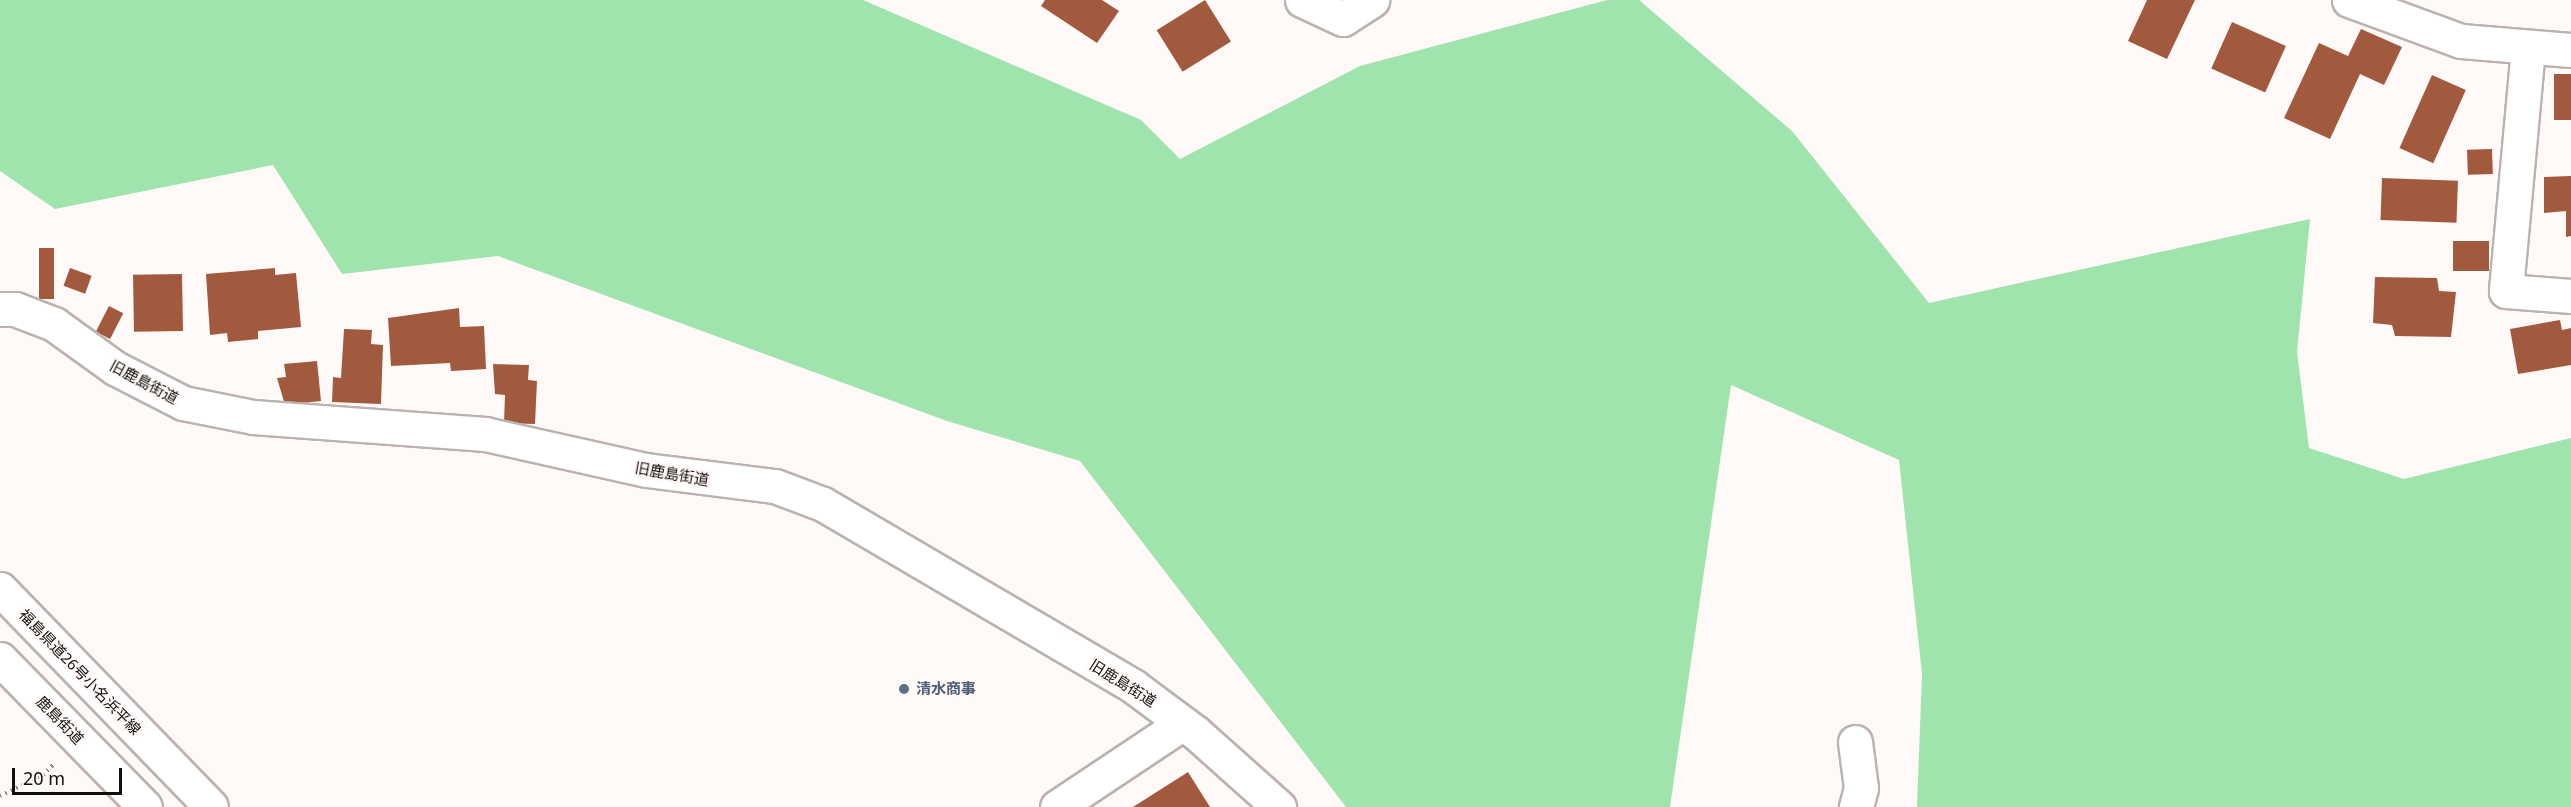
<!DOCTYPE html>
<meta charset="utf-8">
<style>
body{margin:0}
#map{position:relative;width:2571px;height:807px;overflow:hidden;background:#fff9f7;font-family:"Noto Sans","Noto Sans JP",sans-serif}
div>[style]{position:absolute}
.green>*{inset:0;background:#9fe3ad}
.building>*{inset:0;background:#a25a3f;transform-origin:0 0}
.path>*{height:4px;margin-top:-2px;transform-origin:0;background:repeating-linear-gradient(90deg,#8e8a88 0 1.5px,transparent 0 6px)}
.roads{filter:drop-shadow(2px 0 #bab3b0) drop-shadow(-2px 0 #bab3b0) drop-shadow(0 2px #bab3b0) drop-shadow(0 -2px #bab3b0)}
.minor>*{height:33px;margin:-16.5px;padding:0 16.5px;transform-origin:16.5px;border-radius:16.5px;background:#fff}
.major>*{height:33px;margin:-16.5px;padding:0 16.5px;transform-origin:16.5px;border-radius:16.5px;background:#fff}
.dots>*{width:16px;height:16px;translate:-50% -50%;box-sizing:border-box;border:3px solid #fff9f7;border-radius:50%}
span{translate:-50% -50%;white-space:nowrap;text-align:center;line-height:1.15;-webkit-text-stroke:6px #fff9f7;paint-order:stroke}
.street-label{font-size:15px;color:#12100f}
.service-label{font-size:15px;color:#4e5e75;font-weight:700}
.left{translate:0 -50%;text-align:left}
.scale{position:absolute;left:12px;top:768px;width:110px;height:27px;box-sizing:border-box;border:3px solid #12100f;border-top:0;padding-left:8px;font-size:18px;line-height:21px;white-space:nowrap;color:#12100f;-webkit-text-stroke:4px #fff9f7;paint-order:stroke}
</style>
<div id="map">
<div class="green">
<div style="clip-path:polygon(0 0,863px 0,1141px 120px,1180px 159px,1360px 66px,1607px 0,1639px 0,1792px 131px,1929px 303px,2310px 219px,2297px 352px,2309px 448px,2404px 479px,2571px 438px,2571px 807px,1917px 807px,1922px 674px,1899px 460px,1731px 385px,1670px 807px,1346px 807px,1080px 461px,947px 421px,498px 256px,342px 274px,273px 165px,55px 209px,0 171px)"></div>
</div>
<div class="building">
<div style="clip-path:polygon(1045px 0,1102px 0,1119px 11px,1097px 43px,1041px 6px)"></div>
<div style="left:1205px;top:0;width:49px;height:57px;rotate:58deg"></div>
<div style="clip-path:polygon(2147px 0,2195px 0,2167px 59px,2128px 41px)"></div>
<div style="left:2232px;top:22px;width:59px;height:51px;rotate:24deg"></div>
<div style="clip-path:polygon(2361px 29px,2402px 47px,2384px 85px,2360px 74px,2330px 139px,2284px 118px,2319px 43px,2348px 56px)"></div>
<div style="left:2554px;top:74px;width:17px;height:46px"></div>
<div style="left:2432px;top:75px;width:37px;height:80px;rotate:24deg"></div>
<div style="left:2492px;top:149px;width:25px;height:25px;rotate:88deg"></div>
<div style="clip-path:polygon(2571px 176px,2571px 236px,2566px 237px,2566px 211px,2544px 213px,2544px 177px)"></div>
<div style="left:2382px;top:178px;width:76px;height:42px;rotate:2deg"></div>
<div style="left:2453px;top:241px;width:36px;height:30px"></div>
<div style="left:39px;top:248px;width:15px;height:51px"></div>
<div style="left:70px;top:268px;width:23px;height:19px;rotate:20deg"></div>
<div style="clip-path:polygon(275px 268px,275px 275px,296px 273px,301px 327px,258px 331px,258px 339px,228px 342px,227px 333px,210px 335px,206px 274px)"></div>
<div style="left:182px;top:274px;width:57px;height:49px;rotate:89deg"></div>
<div style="clip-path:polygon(2375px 277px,2437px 278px,2439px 291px,2456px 292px,2451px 337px,2395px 336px,2392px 325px,2373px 323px)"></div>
<div style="left:109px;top:306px;width:16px;height:29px;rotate:27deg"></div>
<div style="clip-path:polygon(459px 308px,460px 327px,484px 326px,486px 369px,451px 371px,450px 363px,391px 366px,388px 318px)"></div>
<div style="clip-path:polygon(2560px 320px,2562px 330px,2571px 328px,2571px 365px,2518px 374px,2510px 329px)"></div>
<div style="clip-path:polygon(344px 329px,372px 330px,371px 344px,383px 345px,381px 404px,332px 402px,333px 377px,341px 378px)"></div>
<div style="clip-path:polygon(317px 361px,321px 401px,285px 405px,277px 378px,286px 377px,284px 364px)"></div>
<div style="clip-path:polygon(493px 364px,529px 365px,528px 380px,537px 381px,535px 424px,504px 423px,505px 395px,495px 394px)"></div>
<div style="clip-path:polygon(1188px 772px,1210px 807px,1133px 807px)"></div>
</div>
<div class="path">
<div style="left:0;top:796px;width:48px;rotate:-26deg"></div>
<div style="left:43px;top:775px;width:17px;rotate:-45deg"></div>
</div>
<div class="roads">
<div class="minor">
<div style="left:1302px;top:0;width:45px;rotate:24.9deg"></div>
<div style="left:1343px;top:19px;width:35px;rotate:-33deg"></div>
<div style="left:2349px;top:0;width:119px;rotate:20.1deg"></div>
<div style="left:2461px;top:41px;width:110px;rotate:4.7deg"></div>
<div style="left:2528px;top:48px;width:244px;rotate:95.2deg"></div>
<div style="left:2506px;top:291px;width:65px;rotate:4.4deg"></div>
<div style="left:0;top:309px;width:15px"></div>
<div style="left:15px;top:309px;width:42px;rotate:21deg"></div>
<div style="left:54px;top:324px;width:75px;rotate:35.8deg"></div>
<div style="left:115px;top:368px;width:76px;rotate:27.2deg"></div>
<div style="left:183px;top:403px;width:71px;rotate:11.3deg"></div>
<div style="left:253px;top:417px;width:233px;rotate:4.2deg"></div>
<div style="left:485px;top:434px;width:165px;rotate:12.6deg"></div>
<div style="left:646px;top:470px;width:130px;rotate:7.1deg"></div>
<div style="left:775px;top:486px;width:51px;rotate:20.6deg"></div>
<div style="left:823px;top:504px;width:359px;rotate:30.4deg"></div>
<div style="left:1133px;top:686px;width:77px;rotate:36.6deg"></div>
<div style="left:1195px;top:732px;width:113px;rotate:41.8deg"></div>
<div style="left:1855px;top:742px;width:46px;rotate:82.6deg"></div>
<div style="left:1861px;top:788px;width:20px;rotate:105deg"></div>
<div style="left:1057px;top:807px;width:151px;rotate:-33.7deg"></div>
</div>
<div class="major">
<div style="left:0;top:589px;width:303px;rotate:45.9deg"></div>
<div style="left:0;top:659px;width:207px;rotate:45.6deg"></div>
</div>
</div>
<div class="dots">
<div style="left:904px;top:689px;background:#5c6f8a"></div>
</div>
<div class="street-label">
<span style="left:144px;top:382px;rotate:28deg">旧鹿島街道</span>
<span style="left:672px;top:474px;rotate:10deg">旧鹿島街道</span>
<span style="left:80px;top:672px;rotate:46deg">福島県道26号小名浜平線</span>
<span style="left:1123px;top:683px;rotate:32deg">旧鹿島街道</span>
<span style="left:60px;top:720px;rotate:46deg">鹿島街道</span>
</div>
<div class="service-label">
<span class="left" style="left:916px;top:689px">清水商事</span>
</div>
<div class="scale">20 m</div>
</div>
